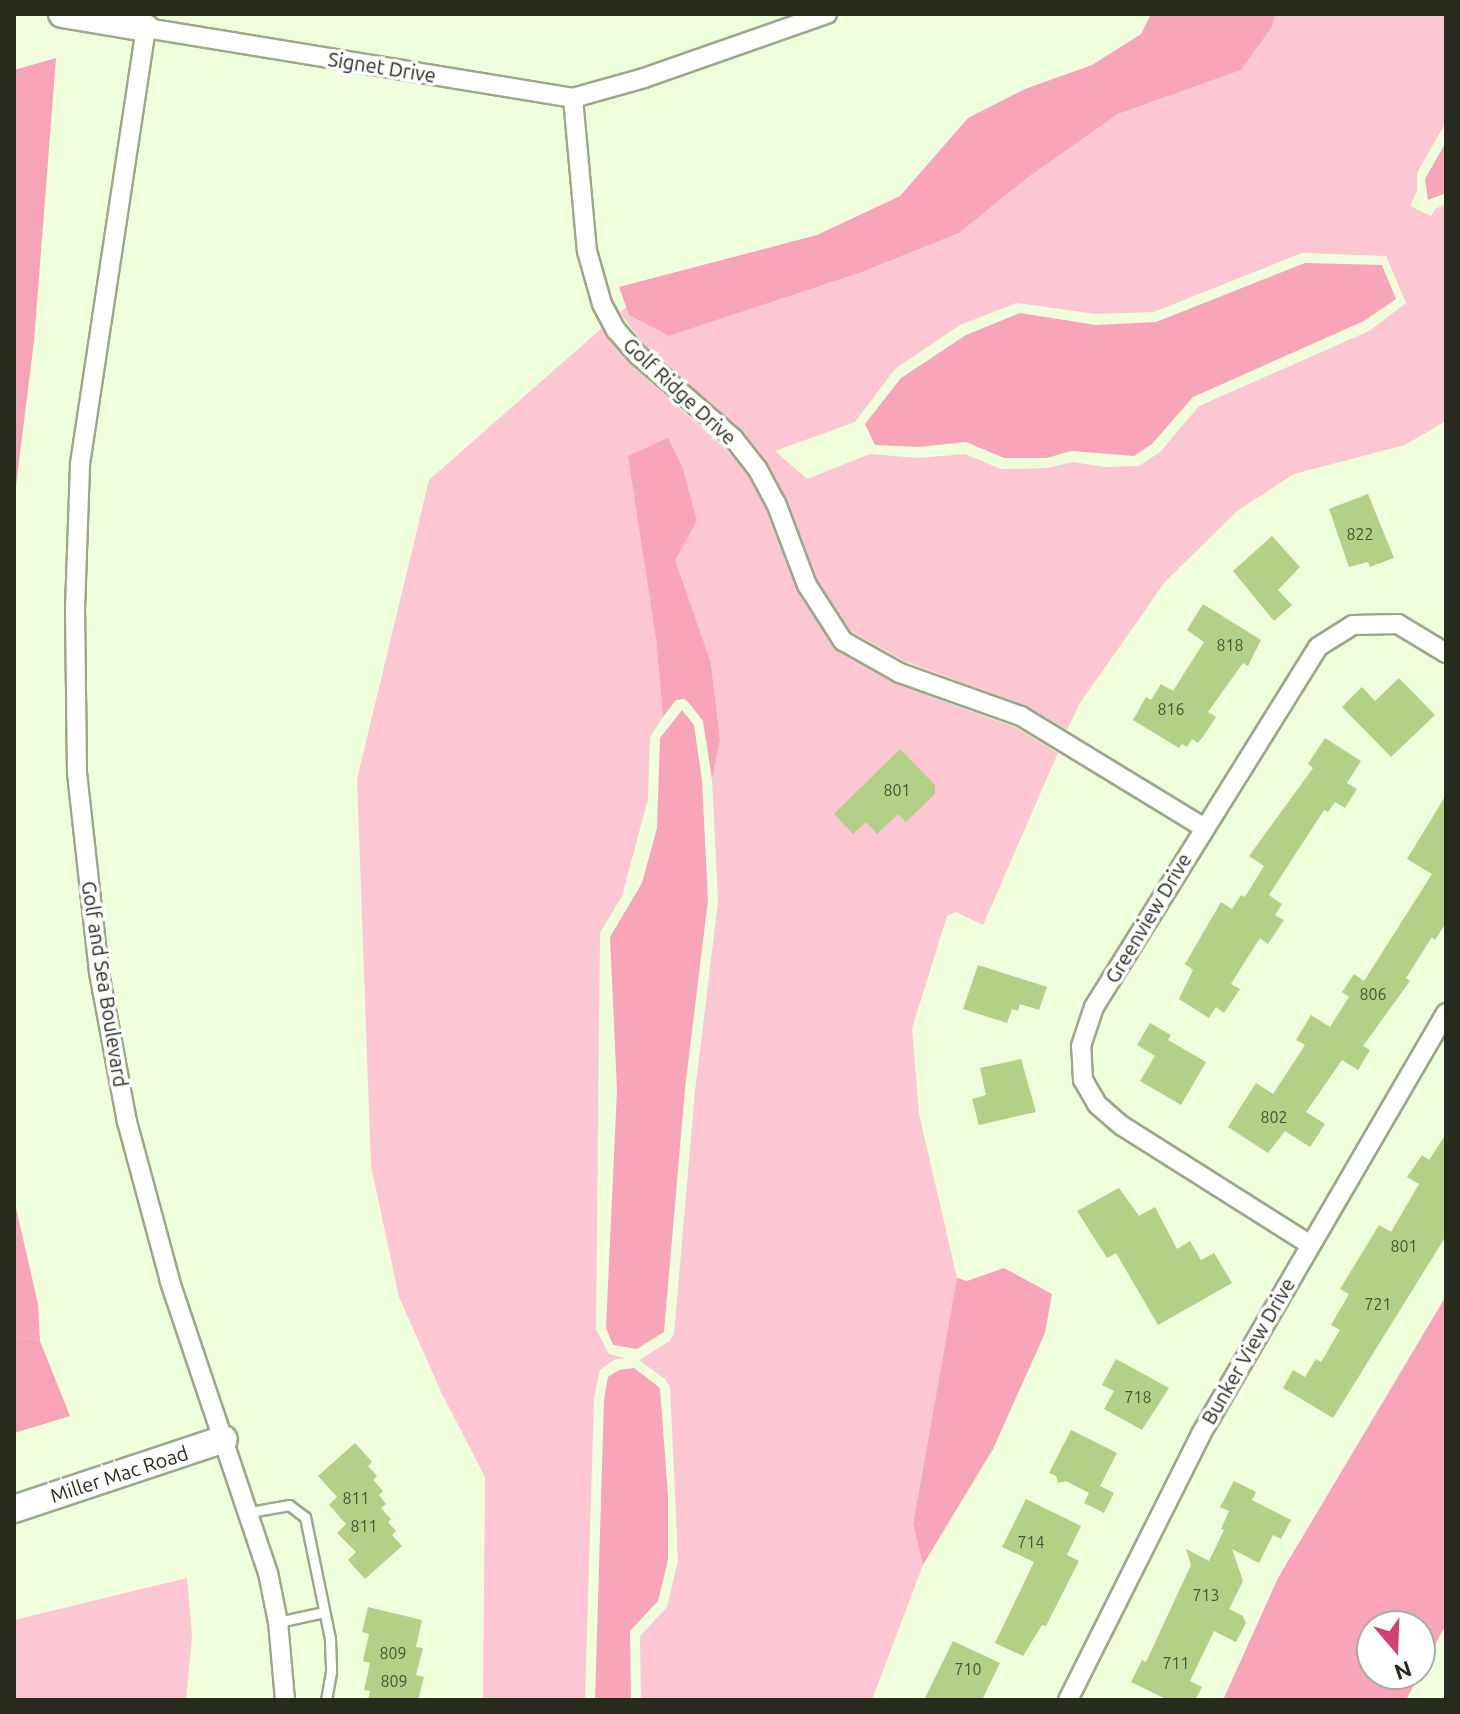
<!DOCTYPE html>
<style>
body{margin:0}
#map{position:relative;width:1460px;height:1714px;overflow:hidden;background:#effedb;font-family:Ubuntu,sans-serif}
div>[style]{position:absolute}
.green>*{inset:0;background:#fcc7d2}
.forest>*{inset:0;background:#f6a3b7}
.water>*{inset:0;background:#f9a5b9}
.building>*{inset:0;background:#b3d087}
.roads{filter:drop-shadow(2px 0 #9aa888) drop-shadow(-2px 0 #9aa888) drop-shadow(0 2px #9aa888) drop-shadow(0 -2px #9aa888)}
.lane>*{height:9px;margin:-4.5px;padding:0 4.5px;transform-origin:4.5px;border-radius:4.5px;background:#fff}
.street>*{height:18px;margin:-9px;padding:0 9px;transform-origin:9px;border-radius:9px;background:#fff}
.secondary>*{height:26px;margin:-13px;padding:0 13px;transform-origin:13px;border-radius:13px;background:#fff}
span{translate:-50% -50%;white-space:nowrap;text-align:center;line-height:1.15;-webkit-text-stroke:7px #fff;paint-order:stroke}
.number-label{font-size:16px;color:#495438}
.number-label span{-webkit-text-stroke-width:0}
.street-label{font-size:20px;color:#262b1e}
.frame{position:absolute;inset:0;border:16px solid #262b1e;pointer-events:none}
.north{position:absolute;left:1356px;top:1610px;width:80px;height:80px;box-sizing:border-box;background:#fff;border:2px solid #a8aaa5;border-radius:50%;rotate:161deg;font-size:22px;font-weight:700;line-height:32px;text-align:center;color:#262b1e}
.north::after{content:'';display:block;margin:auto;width:28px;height:36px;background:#cf4272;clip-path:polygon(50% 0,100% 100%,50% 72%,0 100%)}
</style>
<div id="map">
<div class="green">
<div style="clip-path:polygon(evenodd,1275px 14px,1446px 14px,1446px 122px,1417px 173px,1417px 191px,1410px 206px,1431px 216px,1435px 209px,1446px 204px,1446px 421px,1405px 445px,1294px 474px,1237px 511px,1165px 582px,1080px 703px,1067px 730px,1023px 705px,904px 661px,850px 631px,817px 580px,786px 498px,765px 460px,741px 430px,646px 347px,620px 313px,626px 307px,629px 315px,669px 336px,862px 272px,959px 233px,1027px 178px,1118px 114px,1241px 70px,1272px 27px,1275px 14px,1302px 253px,1386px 256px,1406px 303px,1369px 331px,1199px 406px,1160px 452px,1139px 466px,1105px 467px,1072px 462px,1048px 468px,1001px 469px,965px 454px,918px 458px,870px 454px,807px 479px,775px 451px,855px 422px,895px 369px,960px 325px,1017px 303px,1096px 314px,1154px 312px,1302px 253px)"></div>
<div style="clip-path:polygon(602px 328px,631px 365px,726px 449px,748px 475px,765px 507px,798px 592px,838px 652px,897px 684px,1017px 728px,1058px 753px,983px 925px,956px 912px,947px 916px,912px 1029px,919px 1114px,957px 1278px,913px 1524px,923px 1565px,872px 1700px,641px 1700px,640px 1636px,667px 1607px,678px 1560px,670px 1387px,665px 1379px,639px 1360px,670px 1341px,674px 1334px,695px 1091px,718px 902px,712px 780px,720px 740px,711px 663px,674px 560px,697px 521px,683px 468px,656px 638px,663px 717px,650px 737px,648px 799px,622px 896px,600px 933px,596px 1329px,609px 1354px,625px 1358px,614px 1360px,600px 1370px,594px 1398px,585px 1700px,483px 1700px,485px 1477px,442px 1394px,399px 1297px,371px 1166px,357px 779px,429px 480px)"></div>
<div style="clip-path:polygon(187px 1578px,192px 1636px,186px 1700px,14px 1700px,14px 1620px)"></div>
</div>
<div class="forest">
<div style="clip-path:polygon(56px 58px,34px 341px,14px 502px,14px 70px)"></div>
<div style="clip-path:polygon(14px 1337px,40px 1341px,70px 1416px,14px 1433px)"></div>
</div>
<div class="water">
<div style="clip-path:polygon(1151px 14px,1275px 14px,1272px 27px,1241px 70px,1118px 114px,1027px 178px,959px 233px,862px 272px,669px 336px,629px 315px,619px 287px,817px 235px,900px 196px,968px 118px,1025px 89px,1092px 65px,1141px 34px)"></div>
<div style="clip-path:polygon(1446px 142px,1446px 193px,1428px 200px,1425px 179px)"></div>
<div style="clip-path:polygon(1305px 263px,1382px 265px,1396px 299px,1364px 321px,1193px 397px,1152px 444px,1134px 456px,1071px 451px,1047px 458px,1004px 458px,966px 442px,918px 447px,875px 445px,865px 424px,901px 378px,966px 335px,1020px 313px,1096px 325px,1156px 322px)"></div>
<div style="clip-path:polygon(668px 438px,683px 468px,697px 521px,675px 560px,711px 663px,720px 740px,712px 780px,703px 721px,689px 703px,684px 699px,676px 700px,663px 717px,656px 638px,628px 456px)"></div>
<div style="clip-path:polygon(682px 710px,694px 725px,702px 780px,708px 900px,685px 1089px,664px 1332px,637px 1349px,613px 1345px,606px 1328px,617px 1090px,610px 937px,642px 883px,657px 828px,660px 738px)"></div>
<div style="clip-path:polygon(14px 1199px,38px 1304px,40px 1341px,14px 1337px)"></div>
<div style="clip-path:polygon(1004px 1268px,1052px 1294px,1045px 1333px,993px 1449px,923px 1565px,913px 1524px,957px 1278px,967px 1281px)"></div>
<div style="clip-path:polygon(1446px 1296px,1446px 1624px,1420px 1673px,1420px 1626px,1372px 1626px,1372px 1674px,1420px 1674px,1406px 1700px,1223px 1700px,1278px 1578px)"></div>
<div style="clip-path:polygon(634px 1368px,660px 1388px,668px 1496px,668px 1560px,658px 1601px,630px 1631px,631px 1700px,595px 1700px,604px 1399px,608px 1377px,619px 1370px)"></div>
</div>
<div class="building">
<div style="clip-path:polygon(1368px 494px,1394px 558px,1370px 567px,1368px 562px,1349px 567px,1329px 509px)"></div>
<div style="clip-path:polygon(1272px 536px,1300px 567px,1278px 590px,1292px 605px,1274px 621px,1233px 571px)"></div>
<div style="clip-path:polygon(1203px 604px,1261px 640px,1248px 666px,1243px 663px,1208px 712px,1216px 717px,1205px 734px,1198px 743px,1192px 739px,1187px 747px,1182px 744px,1179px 748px,1133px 720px,1146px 697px,1151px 700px,1161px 684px,1173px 691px,1204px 642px,1187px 630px)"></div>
<div style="clip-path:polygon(1399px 678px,1435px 715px,1391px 757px,1342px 707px,1362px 687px,1375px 701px)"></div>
<div style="clip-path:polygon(1325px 738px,1361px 761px,1347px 783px,1357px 789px,1345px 808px,1335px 802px,1328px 812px,1324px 810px,1269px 895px,1282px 904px,1275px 915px,1284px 920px,1268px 944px,1260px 938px,1239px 971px,1231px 984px,1240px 989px,1224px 1013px,1216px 1007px,1209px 1018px,1179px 999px,1193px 970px,1185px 964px,1221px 902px,1232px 909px,1241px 895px,1245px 897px,1264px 866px,1249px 856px,1313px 768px,1308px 764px)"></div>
<div style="clip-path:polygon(900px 749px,935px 785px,935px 794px,906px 822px,898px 814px,877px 834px,866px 822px,853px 834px,834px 814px)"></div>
<div style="clip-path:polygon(1446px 795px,1446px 923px,1435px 940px,1432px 937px,1406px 978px,1410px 981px,1363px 1046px,1370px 1050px,1358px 1070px,1342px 1060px,1306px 1112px,1325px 1124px,1310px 1147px,1285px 1131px,1268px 1153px,1228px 1127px,1256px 1083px,1273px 1094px,1305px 1045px,1296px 1040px,1311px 1015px,1330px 1027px,1349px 997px,1342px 992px,1354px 974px,1364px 981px,1432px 874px,1407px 859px)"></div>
<div style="clip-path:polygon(978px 965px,1047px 987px,1039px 1010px,1020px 1004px,1018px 1011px,1012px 1009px,1007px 1023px,963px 1009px)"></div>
<div style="clip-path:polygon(1150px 1023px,1171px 1035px,1168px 1040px,1206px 1062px,1181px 1105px,1140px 1081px,1155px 1056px,1137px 1045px)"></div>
<div style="clip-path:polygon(1021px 1059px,1036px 1112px,979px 1125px,972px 1099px,986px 1095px,980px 1068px)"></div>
<div style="clip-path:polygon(1446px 1134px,1446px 1236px,1333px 1418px,1283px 1388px,1293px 1370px,1305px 1377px,1316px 1359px,1321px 1362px,1340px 1330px,1331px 1325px,1349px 1294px,1340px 1289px,1379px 1225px,1391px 1232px,1419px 1184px,1407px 1177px,1422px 1155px,1429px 1160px)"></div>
<div style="clip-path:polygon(1119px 1188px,1139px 1216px,1155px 1207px,1177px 1249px,1190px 1241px,1201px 1260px,1214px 1253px,1232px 1283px,1158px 1325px,1116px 1253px,1107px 1258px,1077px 1211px)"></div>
<div style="clip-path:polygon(1116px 1359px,1169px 1388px,1142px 1430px,1104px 1409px,1114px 1391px,1102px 1385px)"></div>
<div style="clip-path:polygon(1071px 1430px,1117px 1453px,1100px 1486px,1114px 1493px,1104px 1513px,1084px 1503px,1089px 1493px,1066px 1481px,1058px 1483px,1056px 1476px,1049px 1473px)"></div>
<div style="clip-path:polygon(355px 1443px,372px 1462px,368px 1466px,377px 1476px,373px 1480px,383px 1491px,379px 1495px,386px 1504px,381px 1508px,391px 1519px,388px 1522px,396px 1531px,392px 1535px,402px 1546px,365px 1579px,348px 1560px,356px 1552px,337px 1533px,346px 1524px,329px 1505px,337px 1497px,318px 1476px)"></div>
<div style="clip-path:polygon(1234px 1481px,1256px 1492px,1252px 1500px,1291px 1520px,1281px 1539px,1273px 1535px,1259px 1563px,1232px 1549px,1243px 1581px,1229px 1609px,1243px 1616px,1246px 1623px,1236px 1642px,1214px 1631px,1190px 1681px,1202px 1687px,1195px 1700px,1168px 1700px,1131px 1682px,1142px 1660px,1146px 1662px,1191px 1565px,1186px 1549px,1209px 1561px,1224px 1530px,1221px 1529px,1229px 1511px,1220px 1507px)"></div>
<div style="clip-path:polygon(1026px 1499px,1081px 1526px,1067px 1555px,1079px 1561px,1046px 1626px,1042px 1625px,1023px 1656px,995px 1643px,1034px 1562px,1002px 1547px)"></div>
<div style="clip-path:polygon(368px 1607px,422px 1620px,416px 1647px,423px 1648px,416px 1675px,424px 1677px,418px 1700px,368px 1700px,370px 1691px,364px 1690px,370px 1663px,363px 1661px,369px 1634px,362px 1632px)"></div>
<div style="clip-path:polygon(953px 1641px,1000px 1663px,982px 1700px,924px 1700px)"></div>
</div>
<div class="roads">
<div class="lane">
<div style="left:250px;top:1512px;width:40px;rotate:-10deg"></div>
<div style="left:289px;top:1505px;width:20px;rotate:37deg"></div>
<div style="left:305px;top:1517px;width:125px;rotate:78.4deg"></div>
<div style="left:330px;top:1639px;width:33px;rotate:88deg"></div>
<div style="left:331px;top:1672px;width:28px;rotate:100deg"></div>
<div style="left:278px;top:1622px;width:47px;rotate:-12.3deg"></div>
</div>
<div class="street">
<div style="left:573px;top:98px;width:154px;rotate:84.8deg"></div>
<div style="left:587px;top:251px;width:55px;rotate:74.2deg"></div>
<div style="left:602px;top:304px;width:30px;rotate:62deg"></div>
<div style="left:616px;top:330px;width:35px;rotate:49deg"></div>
<div style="left:639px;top:356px;width:126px;rotate:41.1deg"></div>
<div style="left:734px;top:439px;width:37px;rotate:52deg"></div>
<div style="left:757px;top:468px;width:40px;rotate:62deg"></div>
<div style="left:776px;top:503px;width:88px;rotate:69.3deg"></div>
<div style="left:807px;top:585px;width:67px;rotate:57.3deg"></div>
<div style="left:843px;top:641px;width:65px;rotate:29.3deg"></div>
<div style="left:900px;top:673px;width:128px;rotate:19.6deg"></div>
<div style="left:1021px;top:716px;width:213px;rotate:31.4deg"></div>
<div style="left:1309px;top:1244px;width:221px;rotate:-147.7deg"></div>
<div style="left:1122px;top:1126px;width:33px;rotate:-139deg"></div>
<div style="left:1097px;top:1104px;width:28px;rotate:-120deg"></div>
<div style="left:1083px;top:1080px;width:34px;rotate:-93deg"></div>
<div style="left:1081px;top:1046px;width:41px;rotate:-71.6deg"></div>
<div style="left:1094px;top:1007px;width:424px;rotate:-58.1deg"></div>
<div style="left:1318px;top:647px;width:41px;rotate:-32.2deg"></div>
<div style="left:1353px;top:625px;width:45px;rotate:-1.3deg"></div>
<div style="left:1398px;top:624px;width:56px;rotate:31.1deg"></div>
<div style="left:285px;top:1700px;width:78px;rotate:-95.1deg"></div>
<div style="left:278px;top:1622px;width:50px;rotate:-101.5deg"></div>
<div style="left:268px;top:1573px;width:308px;rotate:-108.6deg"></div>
<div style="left:170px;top:1281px;width:165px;rotate:-105.1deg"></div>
<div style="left:127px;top:1122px;width:153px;rotate:-100.6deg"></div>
<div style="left:99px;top:972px;width:201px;rotate:-96.3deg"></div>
<div style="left:77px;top:772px;width:163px;rotate:-90.7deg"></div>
<div style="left:75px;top:609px;width:145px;rotate:-88deg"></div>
<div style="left:80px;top:464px;width:441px;rotate:-81.4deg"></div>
<div style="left:146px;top:28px;width:433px;rotate:9.3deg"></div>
<div style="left:573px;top:98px;width:74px;rotate:-15.7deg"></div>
<div style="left:644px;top:78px;width:194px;rotate:-19.3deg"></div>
<div style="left:1068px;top:1700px;width:297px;rotate:-63.4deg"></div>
<div style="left:1201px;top:1434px;width:487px;rotate:-59.8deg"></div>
</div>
<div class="secondary">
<div style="left:62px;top:14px;width:85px;rotate:9.5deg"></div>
<div style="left:14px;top:1509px;width:221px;rotate:-18.4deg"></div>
</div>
</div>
<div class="number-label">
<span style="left:1360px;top:534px">822</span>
<span style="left:1230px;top:645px">818</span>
<span style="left:1171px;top:709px">816</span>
<span style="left:897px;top:790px">801</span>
<span style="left:1373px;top:994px">806</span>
<span style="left:1274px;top:1117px">802</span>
<span style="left:1404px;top:1246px">801</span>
<span style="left:1378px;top:1304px">721</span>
<span style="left:1138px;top:1397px">718</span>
<span style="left:356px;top:1498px">811</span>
<span style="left:364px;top:1526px">811</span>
<span style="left:1031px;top:1542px">714</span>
<span style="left:1206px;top:1595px">713</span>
<span style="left:393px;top:1653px">809</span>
<span style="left:1176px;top:1663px">711</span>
<span style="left:968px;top:1669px">710</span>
<span style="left:394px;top:1681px">809</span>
</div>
<div class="street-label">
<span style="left:382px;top:67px;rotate:9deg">Signet Drive</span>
<span style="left:680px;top:391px;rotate:43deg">Golf Ridge Drive</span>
<span style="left:1148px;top:918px;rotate:-59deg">Greenview Drive</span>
<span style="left:105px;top:984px;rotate:81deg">Golf and Sea Boulevard</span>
<span style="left:1248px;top:1351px;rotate:-60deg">Bunker View Drive</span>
<span style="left:119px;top:1474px;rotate:-18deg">Miller Mac Road</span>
</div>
<div class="frame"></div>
<div class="north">N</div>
</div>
